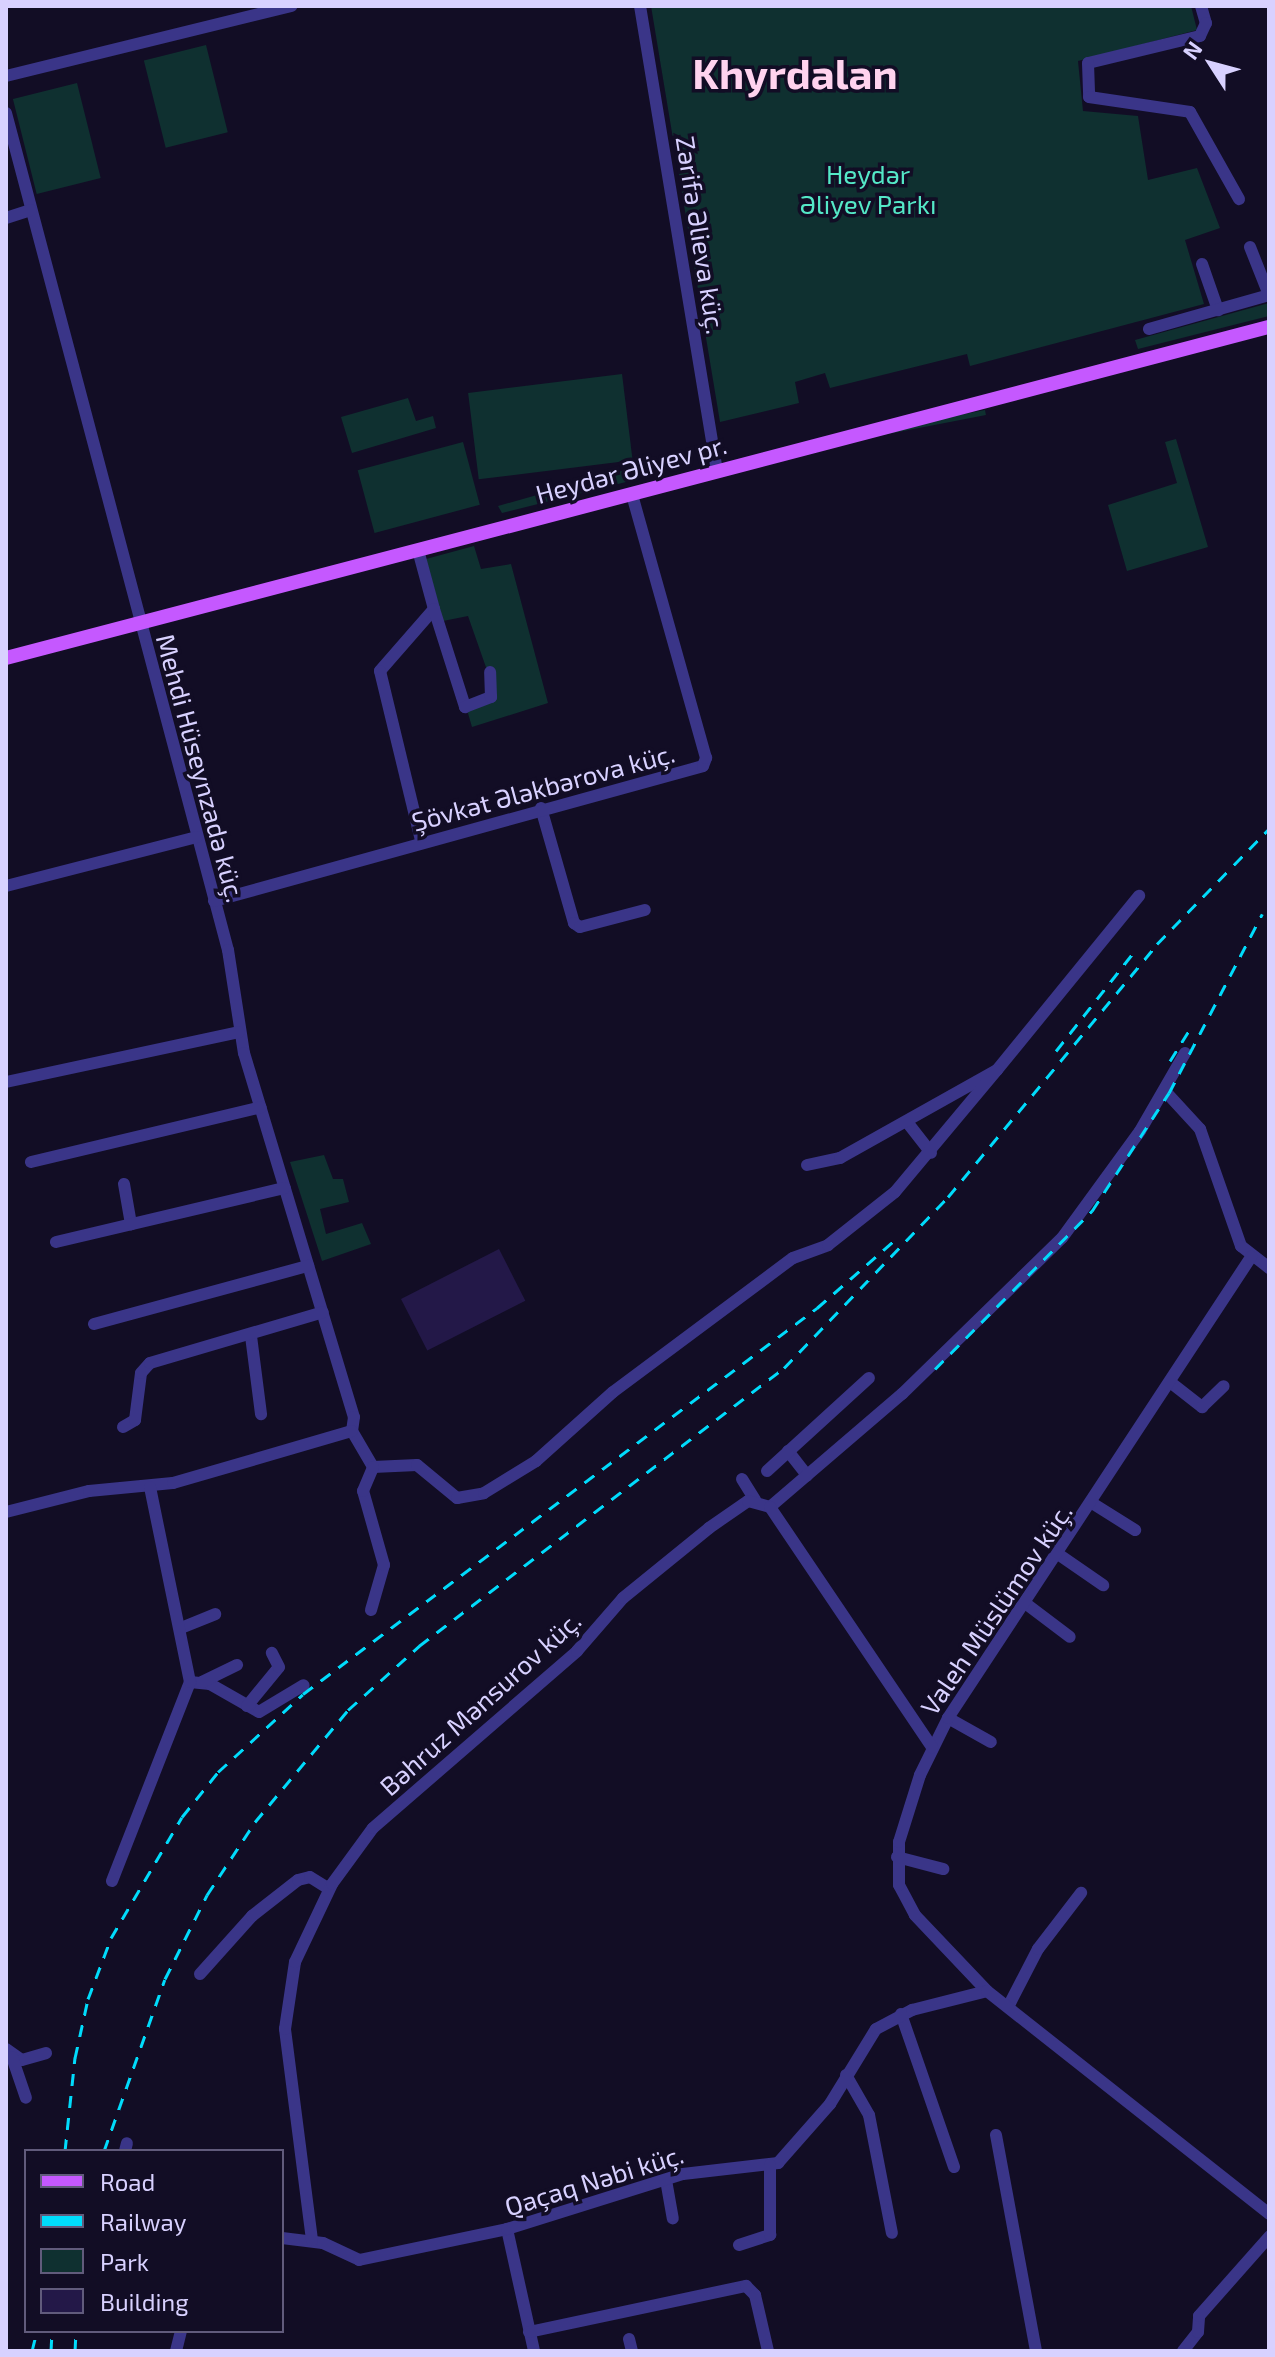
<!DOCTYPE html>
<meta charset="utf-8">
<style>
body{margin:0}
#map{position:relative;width:1275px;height:2357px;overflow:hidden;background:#120d25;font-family:"Exo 2",sans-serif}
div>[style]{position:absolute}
.green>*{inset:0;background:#0f3030;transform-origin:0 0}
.building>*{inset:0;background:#231848;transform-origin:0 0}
.minor>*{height:12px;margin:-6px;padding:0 6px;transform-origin:6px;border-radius:6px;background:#3a3588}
.major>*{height:14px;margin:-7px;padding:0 7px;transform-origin:7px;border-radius:7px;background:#c558ff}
.rail>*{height:3px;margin-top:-1.5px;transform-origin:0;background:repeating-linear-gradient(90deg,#00dcfc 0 12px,transparent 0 22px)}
span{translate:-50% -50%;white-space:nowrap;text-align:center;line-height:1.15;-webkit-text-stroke:7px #120d25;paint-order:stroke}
.park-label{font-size:26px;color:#54e8c7}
.street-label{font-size:26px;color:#d8d1ff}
.town-label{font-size:42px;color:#ffd3ee;font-weight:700}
.frame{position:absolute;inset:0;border:8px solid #d8d1ff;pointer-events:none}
.legend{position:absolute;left:24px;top:2149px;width:260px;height:184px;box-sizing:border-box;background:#120d25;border:2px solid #615b7c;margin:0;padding:10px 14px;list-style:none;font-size:24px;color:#d8d1ff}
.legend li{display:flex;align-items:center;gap:16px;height:40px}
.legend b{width:40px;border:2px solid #615b7c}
.north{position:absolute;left:1171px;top:24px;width:80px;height:80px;-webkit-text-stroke:6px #120d25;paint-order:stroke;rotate:306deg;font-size:22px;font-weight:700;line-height:32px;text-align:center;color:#d8d1ff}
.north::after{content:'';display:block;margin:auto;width:28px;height:36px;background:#d8d1ff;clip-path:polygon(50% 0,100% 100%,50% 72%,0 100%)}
</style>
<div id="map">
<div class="green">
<div style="clip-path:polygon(651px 6px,1191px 6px,1197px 30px,1078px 61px,1083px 111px,1138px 116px,1148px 180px,1197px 168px,1220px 228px,1185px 240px,1204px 304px,970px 366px,967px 354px,830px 388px,825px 373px,795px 382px,799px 403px,720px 422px)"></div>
<div style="left:206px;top:45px;width:90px;height:64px;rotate:76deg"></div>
<div style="left:77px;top:83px;width:98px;height:66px;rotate:76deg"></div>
<div style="clip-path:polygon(1269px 303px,1269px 316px,1138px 349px,1135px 340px)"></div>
<div style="left:622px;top:374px;width:87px;height:155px;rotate:83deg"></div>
<div style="clip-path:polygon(408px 398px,416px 421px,433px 416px,436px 428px,352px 453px,341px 417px)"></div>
<div style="left:985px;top:410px;width:5px;height:155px;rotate:79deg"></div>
<div style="clip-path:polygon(1176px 439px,1208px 547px,1127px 571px,1108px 505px,1177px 483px,1165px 442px)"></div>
<div style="left:463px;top:442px;width:65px;height:109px;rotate:75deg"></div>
<div style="clip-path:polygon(632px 468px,630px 481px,502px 513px,498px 506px)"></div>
<div style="clip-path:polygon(474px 546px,481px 569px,511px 564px,548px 703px,472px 727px,465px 703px,495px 693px,468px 616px,443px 621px,426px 559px)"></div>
<div style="clip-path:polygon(324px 1155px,333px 1179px,343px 1179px,349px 1202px,320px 1209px,326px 1234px,362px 1223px,371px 1244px,322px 1261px,290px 1162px)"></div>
</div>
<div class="building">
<div style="left:499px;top:1249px;width:58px;height:110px;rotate:63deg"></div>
</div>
<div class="minor">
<div style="left:640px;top:6px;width:471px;rotate:80.6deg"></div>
<div style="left:1201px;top:6px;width:18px;rotate:74deg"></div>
<div style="left:1206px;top:23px;width:14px;rotate:115deg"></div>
<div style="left:1200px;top:36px;width:115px;rotate:166.4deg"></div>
<div style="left:1088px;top:63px;width:34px;rotate:88deg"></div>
<div style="left:1089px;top:97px;width:102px;rotate:8.4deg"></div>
<div style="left:1190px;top:112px;width:100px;rotate:60.6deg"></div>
<div style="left:6px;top:76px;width:294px;rotate:-13.8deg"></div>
<div style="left:6px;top:113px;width:866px;rotate:75.15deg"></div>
<div style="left:228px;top:950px;width:104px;rotate:81.2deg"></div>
<div style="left:244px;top:1053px;width:380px;rotate:73.2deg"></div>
<div style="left:354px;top:1417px;width:14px;rotate:98deg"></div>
<div style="left:6px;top:218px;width:26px;rotate:-18deg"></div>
<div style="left:1250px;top:247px;width:52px;rotate:68.4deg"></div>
<div style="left:1202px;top:264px;width:49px;rotate:70.8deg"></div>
<div style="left:1149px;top:329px;width:125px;rotate:-15.8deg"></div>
<div style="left:418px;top:550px;width:61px;rotate:74.8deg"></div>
<div style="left:434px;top:609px;width:82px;rotate:131.1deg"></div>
<div style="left:380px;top:671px;width:175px;rotate:76.4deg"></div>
<div style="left:434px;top:609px;width:103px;rotate:72.4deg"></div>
<div style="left:465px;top:707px;width:28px;rotate:-21deg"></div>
<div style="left:491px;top:697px;width:25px;rotate:-92deg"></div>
<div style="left:541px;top:808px;width:120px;rotate:74deg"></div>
<div style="left:574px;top:923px;width:7px;rotate:34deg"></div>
<div style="left:580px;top:927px;width:67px;rotate:-14.7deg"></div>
<div style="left:6px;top:886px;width:197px;rotate:-14.4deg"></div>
<div style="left:214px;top:901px;width:507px;rotate:-15.43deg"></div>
<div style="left:703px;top:766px;width:9px;rotate:-69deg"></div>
<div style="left:706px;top:758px;width:274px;rotate:-105.7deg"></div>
<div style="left:6px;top:1082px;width:238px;rotate:-12.1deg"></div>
<div style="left:1165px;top:1091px;width:52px;rotate:47.4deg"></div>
<div style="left:1200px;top:1129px;width:124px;rotate:70.7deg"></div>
<div style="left:1241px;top:1246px;width:36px;rotate:38deg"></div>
<div style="left:907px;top:1122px;width:39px;rotate:52deg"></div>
<div style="left:31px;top:1162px;width:236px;rotate:-13.4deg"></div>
<div style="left:807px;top:1165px;width:34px;rotate:-12deg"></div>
<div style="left:840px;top:1158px;width:180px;rotate:-29.3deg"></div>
<div style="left:997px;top:1070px;width:225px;rotate:-50.8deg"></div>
<div style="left:124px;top:1184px;width:41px;rotate:80.1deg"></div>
<div style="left:56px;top:1242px;width:235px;rotate:-13.3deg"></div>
<div style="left:94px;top:1324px;width:222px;rotate:-15.2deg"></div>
<div style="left:251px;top:1336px;width:79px;rotate:82.7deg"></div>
<div style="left:1170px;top:1382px;width:41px;rotate:38deg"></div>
<div style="left:1202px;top:1407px;width:30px;rotate:-44deg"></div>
<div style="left:123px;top:1427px;width:14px;rotate:-30deg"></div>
<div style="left:135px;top:1420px;width:47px;rotate:-82.7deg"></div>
<div style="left:141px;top:1373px;width:13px;rotate:-48deg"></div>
<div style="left:150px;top:1363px;width:180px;rotate:-16.4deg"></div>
<div style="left:352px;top:1431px;width:42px;rotate:59.7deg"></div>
<div style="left:373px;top:1467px;width:44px;rotate:-2.6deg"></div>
<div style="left:417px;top:1465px;width:52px;rotate:39.5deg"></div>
<div style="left:457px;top:1498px;width:27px;rotate:-10deg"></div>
<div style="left:484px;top:1493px;width:61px;rotate:-31.6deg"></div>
<div style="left:536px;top:1461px;width:103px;rotate:-41.9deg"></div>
<div style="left:613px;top:1392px;width:224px;rotate:-36.7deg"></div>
<div style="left:793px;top:1258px;width:37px;rotate:-20deg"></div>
<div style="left:828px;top:1245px;width:85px;rotate:-38.3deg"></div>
<div style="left:895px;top:1192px;width:159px;rotate:-50.1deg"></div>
<div style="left:788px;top:1451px;width:31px;rotate:52deg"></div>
<div style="left:767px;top:1471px;width:138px;rotate:-42.4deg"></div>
<div style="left:742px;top:1479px;width:25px;rotate:58deg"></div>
<div style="left:1092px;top:1503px;width:51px;rotate:32.1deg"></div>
<div style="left:770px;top:1507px;width:174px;rotate:-40.6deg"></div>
<div style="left:902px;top:1394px;width:223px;rotate:-44.3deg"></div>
<div style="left:1062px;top:1238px;width:132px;rotate:-53.9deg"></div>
<div style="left:1140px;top:1131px;width:90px;rotate:-60deg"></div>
<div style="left:6px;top:1512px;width:86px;rotate:-14.2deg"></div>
<div style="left:89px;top:1491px;width:84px;rotate:-5.4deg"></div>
<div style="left:173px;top:1483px;width:186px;rotate:-16.2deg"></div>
<div style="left:1058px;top:1554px;width:55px;rotate:34.6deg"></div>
<div style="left:1025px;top:1603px;width:56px;rotate:37.1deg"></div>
<div style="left:371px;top:1610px;width:47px;rotate:-73.9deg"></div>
<div style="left:384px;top:1565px;width:77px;rotate:-105.8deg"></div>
<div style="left:363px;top:1491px;width:26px;rotate:-67deg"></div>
<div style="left:181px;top:1628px;width:37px;rotate:-22deg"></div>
<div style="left:190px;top:1682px;width:20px;rotate:6deg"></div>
<div style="left:210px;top:1684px;width:56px;rotate:29.7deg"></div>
<div style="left:259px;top:1712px;width:52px;rotate:-31deg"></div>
<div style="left:202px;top:1682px;width:39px;rotate:-26deg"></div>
<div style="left:247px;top:1706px;width:50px;rotate:-50.6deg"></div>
<div style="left:279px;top:1667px;width:16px;rotate:-117deg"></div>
<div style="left:948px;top:1718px;width:49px;rotate:29.2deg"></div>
<div style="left:897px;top:1857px;width:48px;rotate:14.6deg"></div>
<div style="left:112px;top:1881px;width:214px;rotate:-68.6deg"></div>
<div style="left:190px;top:1682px;width:199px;rotate:-101.6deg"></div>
<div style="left:200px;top:1974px;width:78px;rotate:-48.1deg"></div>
<div style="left:252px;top:1916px;width:58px;rotate:-38deg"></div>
<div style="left:298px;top:1880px;width:12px;rotate:-14deg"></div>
<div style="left:310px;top:1877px;width:22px;rotate:32deg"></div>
<div style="left:987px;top:1991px;width:105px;rotate:-133.5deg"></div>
<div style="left:915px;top:1915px;width:34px;rotate:-118deg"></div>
<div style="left:899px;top:1885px;width:43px;rotate:-90deg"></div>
<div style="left:899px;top:1842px;width:70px;rotate:-72.6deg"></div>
<div style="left:920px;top:1775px;width:64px;rotate:-63.8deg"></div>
<div style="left:948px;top:1718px;width:552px;rotate:-56.68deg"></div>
<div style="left:1008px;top:2007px;width:65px;rotate:-62.7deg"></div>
<div style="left:1038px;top:1949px;width:71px;rotate:-52.5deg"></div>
<div style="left:901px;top:2014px;width:162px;rotate:70.9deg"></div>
<div style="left:6px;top:2049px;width:19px;rotate:35deg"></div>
<div style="left:22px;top:2060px;width:25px;rotate:-16deg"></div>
<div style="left:12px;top:2057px;width:43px;rotate:71.1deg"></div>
<div style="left:846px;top:2075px;width:46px;rotate:60.1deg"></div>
<div style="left:869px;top:2115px;width:120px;rotate:79deg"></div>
<div style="left:996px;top:2135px;width:220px;rotate:79.5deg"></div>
<div style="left:125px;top:2151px;width:8px;rotate:-76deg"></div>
<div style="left:666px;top:2180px;width:39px;rotate:80deg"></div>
<div style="left:507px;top:2229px;width:125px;rotate:77.5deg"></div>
<div style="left:282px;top:2238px;width:41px;rotate:7deg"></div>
<div style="left:323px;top:2243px;width:40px;rotate:25deg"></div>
<div style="left:359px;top:2260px;width:151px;rotate:-11.8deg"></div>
<div style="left:507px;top:2229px;width:184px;rotate:-17.4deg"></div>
<div style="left:683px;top:2174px;width:96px;rotate:-6.6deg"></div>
<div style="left:778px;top:2163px;width:79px;rotate:-48.6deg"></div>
<div style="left:830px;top:2104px;width:88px;rotate:-58.5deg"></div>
<div style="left:876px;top:2029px;width:41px;rotate:-27.8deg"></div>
<div style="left:912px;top:2010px;width:77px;rotate:-14.2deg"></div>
<div style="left:987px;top:1991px;width:360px;rotate:38.3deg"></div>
<div style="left:312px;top:2240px;width:213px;rotate:-97.3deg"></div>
<div style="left:285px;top:2029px;width:68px;rotate:-81.5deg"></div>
<div style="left:295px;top:1962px;width:86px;rotate:-64.6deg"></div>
<div style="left:332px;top:1884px;width:69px;rotate:-53.8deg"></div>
<div style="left:373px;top:1828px;width:270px;rotate:-40.9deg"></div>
<div style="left:577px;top:1651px;width:70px;rotate:-49deg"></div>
<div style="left:623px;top:1598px;width:111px;rotate:-39.1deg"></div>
<div style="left:709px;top:1528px;width:47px;rotate:-34.7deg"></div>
<div style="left:748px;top:1501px;width:23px;rotate:15deg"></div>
<div style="left:770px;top:1507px;width:290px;rotate:56deg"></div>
<div style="left:739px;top:2245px;width:33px;rotate:-18deg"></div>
<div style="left:770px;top:2235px;width:70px;rotate:-90deg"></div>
<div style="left:529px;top:2332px;width:222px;rotate:-12deg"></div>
<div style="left:746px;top:2286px;width:13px;rotate:45deg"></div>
<div style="left:755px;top:2295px;width:57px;rotate:76.9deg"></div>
<div style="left:629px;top:2339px;width:12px;rotate:76deg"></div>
<div style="left:176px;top:2351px;width:21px;rotate:-76deg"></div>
<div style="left:1183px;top:2351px;width:24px;rotate:-52deg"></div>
<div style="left:1198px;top:2332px;width:16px;rotate:-86deg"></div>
<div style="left:1199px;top:2316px;width:106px;rotate:-48.5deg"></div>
</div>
<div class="major">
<div style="left:6px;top:658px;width:1306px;rotate:-14.69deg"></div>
</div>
<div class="rail">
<div style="left:1056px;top:1051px;width:126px;rotate:-51.8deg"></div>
<div style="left:1170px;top:1061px;width:38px;rotate:-58deg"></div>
<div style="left:935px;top:1369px;width:223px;rotate:-45.2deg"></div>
<div style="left:1092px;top:1211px;width:141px;rotate:-56.9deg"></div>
<div style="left:1169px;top:1093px;width:202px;rotate:-62.5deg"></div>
<div style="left:65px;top:2151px;width:94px;rotate:-83.9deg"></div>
<div style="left:75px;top:2058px;width:60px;rotate:-77.6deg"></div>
<div style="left:88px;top:1999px;width:65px;rotate:-69.3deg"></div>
<div style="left:111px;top:1938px;width:140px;rotate:-59.6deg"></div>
<div style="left:182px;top:1817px;width:58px;rotate:-51.3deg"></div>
<div style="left:218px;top:1772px;width:115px;rotate:-42.5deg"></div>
<div style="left:303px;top:1694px;width:643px;rotate:-36.91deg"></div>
<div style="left:817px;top:1308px;width:105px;rotate:-41.1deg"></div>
<div style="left:104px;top:2151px;width:182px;rotate:-70.5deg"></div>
<div style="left:165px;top:1979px;width:94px;rotate:-63.4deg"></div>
<div style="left:207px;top:1895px;width:87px;rotate:-56.7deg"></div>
<div style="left:255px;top:1822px;width:146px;rotate:-50.3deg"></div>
<div style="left:348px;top:1710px;width:96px;rotate:-42deg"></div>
<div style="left:419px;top:1646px;width:459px;rotate:-37.3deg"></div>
<div style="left:784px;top:1368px;width:237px;rotate:-46.2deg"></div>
<div style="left:948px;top:1197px;width:328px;rotate:-50.4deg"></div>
<div style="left:1157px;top:944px;width:161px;rotate:-45.8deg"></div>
<div style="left:32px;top:2351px;width:21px;rotate:-76deg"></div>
<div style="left:51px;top:2351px;width:20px;rotate:-87deg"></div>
<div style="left:75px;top:2351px;width:20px;rotate:-87deg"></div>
</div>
<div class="park-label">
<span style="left:868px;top:189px">Heydər<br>Əliyev Parkı</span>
</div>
<div class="street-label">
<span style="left:701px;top:235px;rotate:81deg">Zərifə Əlieva küç.</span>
<span style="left:631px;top:469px;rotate:-15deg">Heydər Əliyev pr.</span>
<span style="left:201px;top:768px;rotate:75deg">Mehdi Hüseynzadə küç.</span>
<span style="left:543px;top:787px;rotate:-15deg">Şövkət Ələkbərova küç.</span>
<span style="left:996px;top:1609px;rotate:-56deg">Valeh Müslümov küç.</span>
<span style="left:480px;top:1703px;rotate:-42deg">Bəhruz Mənsurov küç.</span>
<span style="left:594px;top:2180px;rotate:-17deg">Qaçaq Nəbi küç.</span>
</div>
<div class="town-label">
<span style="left:795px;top:72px">Khyrdalan</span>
</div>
<div class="frame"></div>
<ul class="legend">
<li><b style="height:10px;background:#c558ff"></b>Road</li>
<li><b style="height:10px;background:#00dcfc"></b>Railway</li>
<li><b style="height:22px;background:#0f3030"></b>Park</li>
<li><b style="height:22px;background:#231848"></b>Building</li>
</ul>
<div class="north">N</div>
</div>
